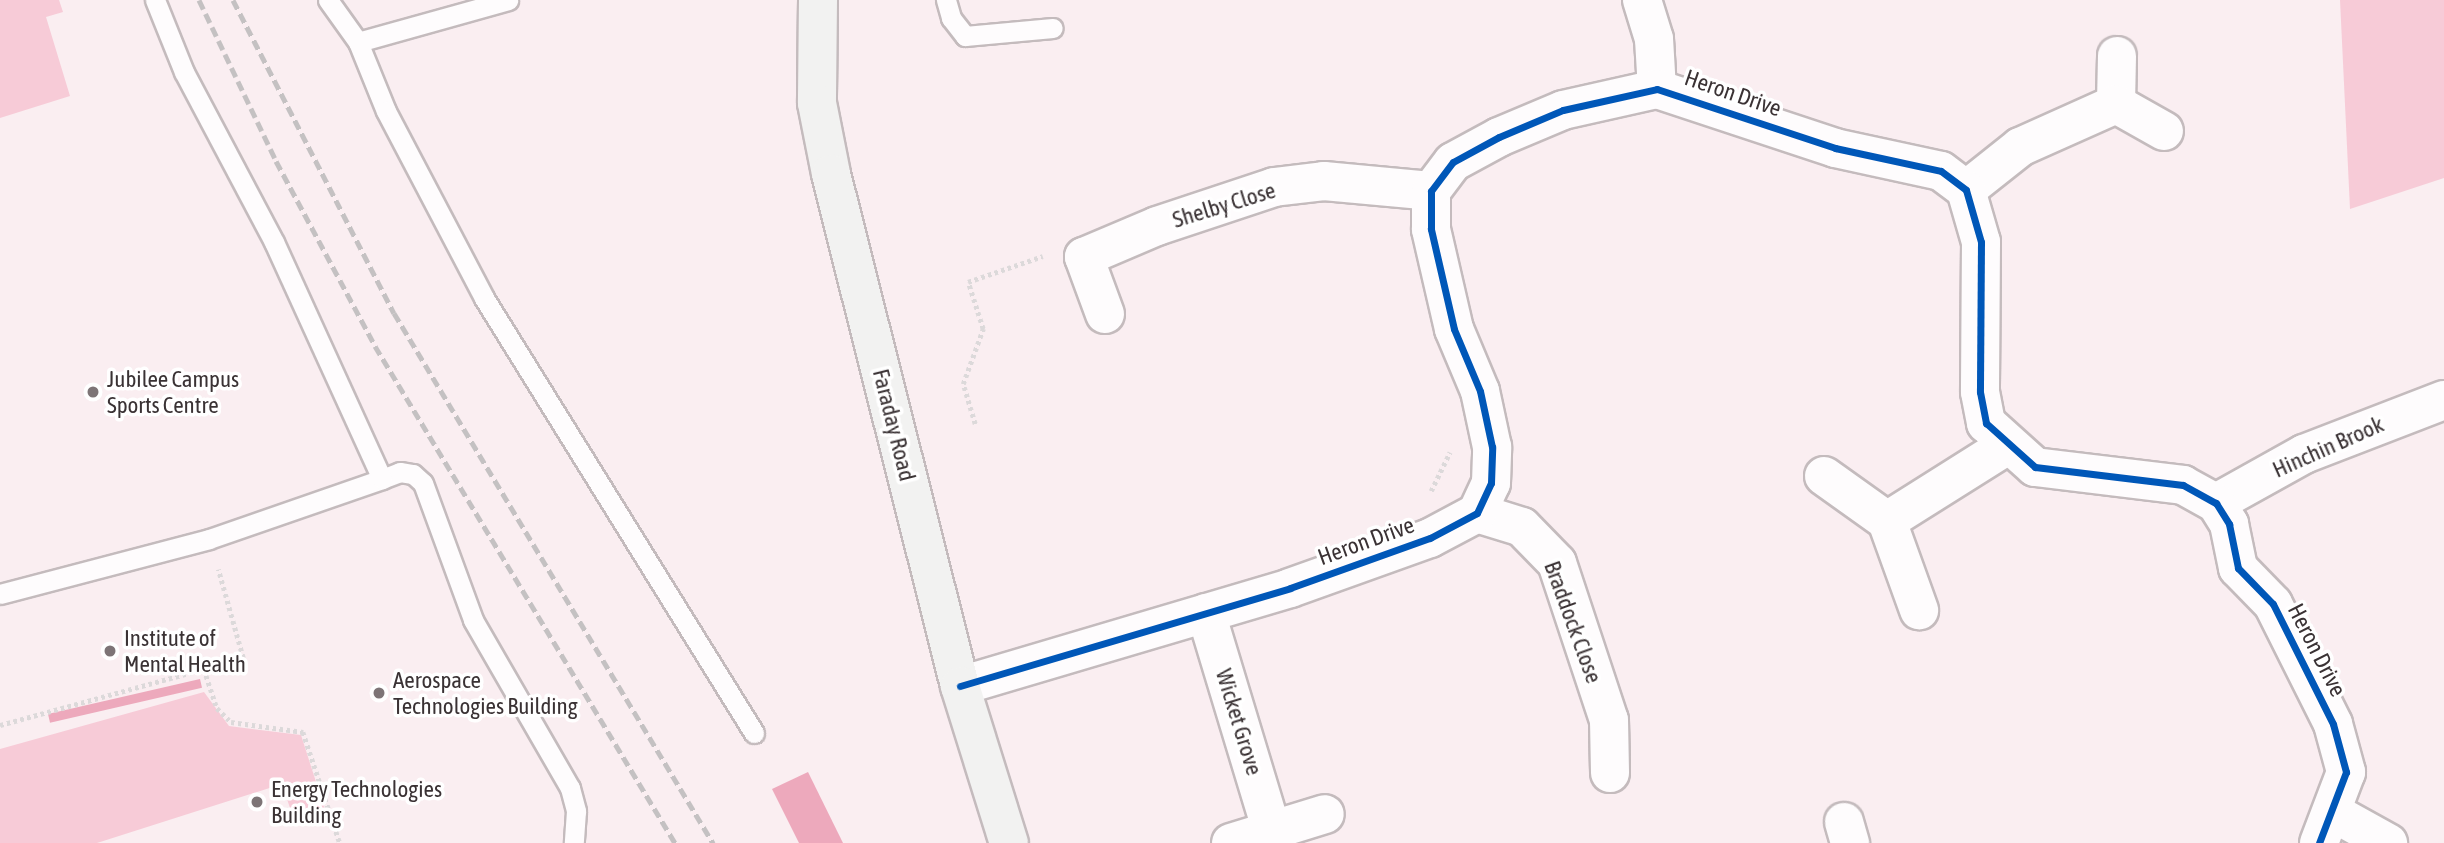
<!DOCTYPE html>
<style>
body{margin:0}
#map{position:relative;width:2444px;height:843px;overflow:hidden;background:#faeef1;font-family:"Asap Condensed",sans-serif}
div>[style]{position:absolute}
.green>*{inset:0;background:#f7cbd7}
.water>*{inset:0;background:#eda9bc;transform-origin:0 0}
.path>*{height:4.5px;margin-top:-2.25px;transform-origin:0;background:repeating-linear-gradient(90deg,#dcd9da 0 3.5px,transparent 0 7px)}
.roads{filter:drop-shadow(2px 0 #c4bbbd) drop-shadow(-2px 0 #c4bbbd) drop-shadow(0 2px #c4bbbd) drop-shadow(0 -2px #c4bbbd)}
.lane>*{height:19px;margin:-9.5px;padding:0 9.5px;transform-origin:9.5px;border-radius:9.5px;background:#fefcfd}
.street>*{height:38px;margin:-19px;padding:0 19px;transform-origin:19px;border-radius:19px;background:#fefcfd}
.secondary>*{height:38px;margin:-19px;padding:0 19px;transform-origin:19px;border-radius:19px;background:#f2f2f1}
.rail>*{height:5px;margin-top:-2.5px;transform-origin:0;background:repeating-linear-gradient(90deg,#c4c1c2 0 10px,transparent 0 15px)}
.cycleway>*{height:7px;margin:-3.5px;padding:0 3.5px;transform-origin:3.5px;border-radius:3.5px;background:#0057b8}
.dots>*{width:19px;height:19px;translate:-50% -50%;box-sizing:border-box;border:4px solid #fff;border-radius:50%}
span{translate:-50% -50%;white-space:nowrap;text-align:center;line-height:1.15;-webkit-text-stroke:7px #fff;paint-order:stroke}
.street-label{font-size:23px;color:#3a3234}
.poi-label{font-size:23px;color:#3a3234}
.left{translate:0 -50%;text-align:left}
</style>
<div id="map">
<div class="green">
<div style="clip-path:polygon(0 0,59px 0,63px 12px,46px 17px,70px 96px,0 118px)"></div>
<div style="clip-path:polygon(2340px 0,2444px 0,2444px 178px,2350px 209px)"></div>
<div style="clip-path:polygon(204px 692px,229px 726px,301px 735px,325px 810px,294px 820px,282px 784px,97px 843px,0 843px,0 749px)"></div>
</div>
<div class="water">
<div style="left:200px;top:679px;width:9px;height:156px;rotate:77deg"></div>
<div style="clip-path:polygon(808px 772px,843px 843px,799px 843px,772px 789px)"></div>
</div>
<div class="path">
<div style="left:975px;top:424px;width:42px;rotate:-106.7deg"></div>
<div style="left:963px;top:384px;width:59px;rotate:-70deg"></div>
<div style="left:983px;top:329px;width:49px;rotate:-107.7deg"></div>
<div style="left:968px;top:282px;width:79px;rotate:-19.1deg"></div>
<div style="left:1431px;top:491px;width:43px;rotate:-64deg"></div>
<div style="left:204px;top:669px;width:41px;rotate:71.6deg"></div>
<div style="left:217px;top:708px;width:20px;rotate:45deg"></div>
<div style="left:231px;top:722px;width:73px;rotate:7.9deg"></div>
<div style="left:303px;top:732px;width:117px;rotate:71.6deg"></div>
<div style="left:0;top:725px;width:252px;rotate:-15.4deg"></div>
<div style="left:243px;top:658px;width:92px;rotate:-105.7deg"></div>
</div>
<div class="roads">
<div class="lane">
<div style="left:328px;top:0;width:52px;rotate:54.5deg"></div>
<div style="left:358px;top:42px;width:156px;rotate:-15.6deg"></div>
<div style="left:946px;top:0;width:19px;rotate:74deg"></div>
<div style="left:951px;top:18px;width:23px;rotate:52deg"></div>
<div style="left:965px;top:36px;width:88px;rotate:-5.2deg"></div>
<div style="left:358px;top:42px;width:74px;rotate:67.9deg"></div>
<div style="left:386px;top:111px;width:211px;rotate:62.3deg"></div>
<div style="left:484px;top:298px;width:512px;rotate:58.17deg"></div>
<div style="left:382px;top:479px;width:19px;rotate:-21deg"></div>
<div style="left:400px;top:472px;width:13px;rotate:9deg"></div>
<div style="left:413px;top:474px;width:13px;rotate:42deg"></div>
<div style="left:423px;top:483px;width:146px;rotate:69.9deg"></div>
<div style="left:473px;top:620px;width:194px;rotate:60deg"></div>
<div style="left:570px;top:788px;width:24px;rotate:75deg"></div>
<div style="left:576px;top:811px;width:32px;rotate:94deg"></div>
<div style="left:0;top:594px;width:216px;rotate:-14.7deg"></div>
<div style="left:209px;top:539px;width:183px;rotate:-19.1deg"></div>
<div style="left:382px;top:479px;width:260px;rotate:-114.5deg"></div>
<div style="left:274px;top:242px;width:192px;rotate:-117.9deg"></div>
<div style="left:184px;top:72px;width:78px;rotate:-111.9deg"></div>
</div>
<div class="street">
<div style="left:1642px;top:0;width:41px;rotate:72.9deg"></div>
<div style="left:1654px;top:39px;width:50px;rotate:86.6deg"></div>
<div style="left:2116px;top:104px;width:48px;rotate:-88.8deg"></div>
<div style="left:1966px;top:190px;width:69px;rotate:-38.5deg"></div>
<div style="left:2020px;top:147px;width:105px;rotate:-24.1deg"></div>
<div style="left:2116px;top:104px;width:55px;rotate:29.4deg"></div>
<div style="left:1105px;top:314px;width:61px;rotate:-110.2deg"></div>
<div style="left:1084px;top:257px;width:79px;rotate:-23deg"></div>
<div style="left:1157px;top:226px;width:123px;rotate:-18.4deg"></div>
<div style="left:1274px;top:187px;width:50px;rotate:-6.8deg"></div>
<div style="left:1324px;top:181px;width:107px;rotate:5.3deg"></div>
<div style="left:1824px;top:476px;width:77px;rotate:35.5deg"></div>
<div style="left:1887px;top:521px;width:95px;rotate:70.2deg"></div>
<div style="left:2216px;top:503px;width:101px;rotate:-29.1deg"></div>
<div style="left:2304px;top:454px;width:150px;rotate:-21.1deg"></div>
<div style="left:1477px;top:513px;width:47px;rotate:17.3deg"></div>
<div style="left:1522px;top:527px;width:50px;rotate:45.8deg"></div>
<div style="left:1557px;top:563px;width:165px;rotate:71.7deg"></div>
<div style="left:1609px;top:720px;width:53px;rotate:88.9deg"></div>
<div style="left:1887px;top:521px;width:141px;rotate:-32.2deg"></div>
<div style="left:1206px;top:613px;width:228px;rotate:73.2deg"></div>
<div style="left:960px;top:686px;width:344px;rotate:-16.5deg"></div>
<div style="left:1290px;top:588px;width:149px;rotate:-19.7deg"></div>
<div style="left:1430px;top:538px;width:53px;rotate:-28deg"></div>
<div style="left:1477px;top:513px;width:33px;rotate:-65deg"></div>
<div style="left:1491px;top:483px;width:36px;rotate:-88deg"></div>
<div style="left:1492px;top:447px;width:57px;rotate:-102.1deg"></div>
<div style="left:1480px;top:391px;width:67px;rotate:-112.8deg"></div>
<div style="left:1454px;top:329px;width:103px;rotate:-103deg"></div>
<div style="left:1431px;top:229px;width:38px;rotate:-90deg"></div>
<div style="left:1431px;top:191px;width:36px;rotate:-53deg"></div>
<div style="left:1453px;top:162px;width:52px;rotate:-28.5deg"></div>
<div style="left:1499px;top:137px;width:69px;rotate:-22.9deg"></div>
<div style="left:1563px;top:110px;width:96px;rotate:-12.6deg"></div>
<div style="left:1657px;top:89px;width:188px;rotate:18.3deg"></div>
<div style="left:1835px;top:148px;width:108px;rotate:12.2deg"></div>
<div style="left:1941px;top:171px;width:31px;rotate:37deg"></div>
<div style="left:1966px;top:190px;width:54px;rotate:73.9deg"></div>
<div style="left:1981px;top:242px;width:150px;rotate:90.4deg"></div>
<div style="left:1980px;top:392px;width:32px;rotate:79deg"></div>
<div style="left:1986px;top:423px;width:66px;rotate:41.9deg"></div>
<div style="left:2035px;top:467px;width:149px;rotate:6.9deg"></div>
<div style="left:2183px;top:485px;width:38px;rotate:29deg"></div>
<div style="left:2216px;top:503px;width:25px;rotate:58deg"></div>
<div style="left:2229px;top:524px;width:45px;rotate:78.4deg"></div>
<div style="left:2238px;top:568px;width:50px;rotate:45.8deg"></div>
<div style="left:2273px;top:604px;width:134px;rotate:63.4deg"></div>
<div style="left:2333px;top:724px;width:50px;rotate:74.8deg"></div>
<div style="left:2346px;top:772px;width:76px;rotate:110.8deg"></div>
<div style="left:2334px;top:813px;width:62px;rotate:29.1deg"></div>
<div style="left:1844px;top:822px;width:22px;rotate:74deg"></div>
<div style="left:1231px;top:843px;width:98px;rotate:-17.1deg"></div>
</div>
<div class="secondary">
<div style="left:818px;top:0;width:103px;rotate:90.6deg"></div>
<div style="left:817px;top:103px;width:72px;rotate:78.8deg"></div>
<div style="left:831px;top:174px;width:528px;rotate:75.86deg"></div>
<div style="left:960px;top:686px;width:164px;rotate:72.7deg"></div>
</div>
</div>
<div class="rail">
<div style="left:199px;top:0;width:178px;rotate:64.4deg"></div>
<div style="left:276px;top:161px;width:210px;rotate:61.8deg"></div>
<div style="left:375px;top:346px;width:581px;rotate:58.88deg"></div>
<div style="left:233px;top:0;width:352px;rotate:62.8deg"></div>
<div style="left:394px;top:313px;width:619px;rotate:58.96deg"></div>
</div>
<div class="cycleway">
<div style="left:960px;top:686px;width:344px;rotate:-16.5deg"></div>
<div style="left:1290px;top:588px;width:149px;rotate:-19.7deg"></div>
<div style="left:1430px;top:538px;width:53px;rotate:-28deg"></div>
<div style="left:1477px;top:513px;width:33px;rotate:-65deg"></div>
<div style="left:1491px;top:483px;width:36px;rotate:-88deg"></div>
<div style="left:1492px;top:447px;width:57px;rotate:-102.1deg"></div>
<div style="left:1480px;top:391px;width:67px;rotate:-112.8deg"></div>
<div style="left:1454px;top:329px;width:103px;rotate:-103deg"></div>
<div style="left:1431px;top:229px;width:38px;rotate:-90deg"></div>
<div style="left:1431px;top:191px;width:36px;rotate:-53deg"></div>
<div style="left:1453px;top:162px;width:52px;rotate:-28.5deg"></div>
<div style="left:1499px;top:137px;width:69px;rotate:-22.9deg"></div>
<div style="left:1563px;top:110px;width:96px;rotate:-12.6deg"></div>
<div style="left:1657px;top:89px;width:188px;rotate:18.3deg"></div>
<div style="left:1835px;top:148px;width:108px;rotate:12.2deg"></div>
<div style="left:1941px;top:171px;width:31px;rotate:37deg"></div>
<div style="left:1966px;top:190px;width:54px;rotate:73.9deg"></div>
<div style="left:1981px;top:242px;width:150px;rotate:90.4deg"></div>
<div style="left:1980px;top:392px;width:32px;rotate:79deg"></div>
<div style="left:1986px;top:423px;width:66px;rotate:41.9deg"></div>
<div style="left:2035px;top:467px;width:149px;rotate:6.9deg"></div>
<div style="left:2183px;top:485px;width:38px;rotate:29deg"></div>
<div style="left:2216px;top:503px;width:25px;rotate:58deg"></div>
<div style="left:2229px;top:524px;width:45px;rotate:78.4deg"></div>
<div style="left:2238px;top:568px;width:50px;rotate:45.8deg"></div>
<div style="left:2273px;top:604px;width:134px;rotate:63.4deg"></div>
<div style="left:2333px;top:724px;width:50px;rotate:74.8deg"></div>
<div style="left:2346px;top:772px;width:76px;rotate:110.8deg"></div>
</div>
<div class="dots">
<div style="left:93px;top:392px;background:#7d7476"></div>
<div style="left:110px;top:651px;background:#7d7476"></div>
<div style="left:379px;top:693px;background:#7d7476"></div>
<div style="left:257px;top:802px;background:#7d7476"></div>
</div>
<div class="street-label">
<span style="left:1733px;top:93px;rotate:19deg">Heron Drive</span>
<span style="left:1224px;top:205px;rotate:-17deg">Shelby Close</span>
<span style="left:894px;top:425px;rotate:76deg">Faraday Road</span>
<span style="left:2328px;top:447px;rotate:-24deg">Hinchin Brook</span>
<span style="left:1366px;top:541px;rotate:-20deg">Heron Drive</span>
<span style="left:1573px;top:622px;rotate:70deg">Braddock Close</span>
<span style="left:2317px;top:650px;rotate:63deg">Heron Drive</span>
<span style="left:1239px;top:722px;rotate:73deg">Wicket Grove</span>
</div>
<div class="poi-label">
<span class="left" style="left:107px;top:392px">Jubilee Campus<br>Sports Centre</span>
<span class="left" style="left:124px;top:651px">Institute of<br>Mental Health</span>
<span class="left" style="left:393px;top:693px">Aerospace<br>Technologies Building</span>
<span class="left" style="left:271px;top:802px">Energy Technologies<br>Building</span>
</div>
</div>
